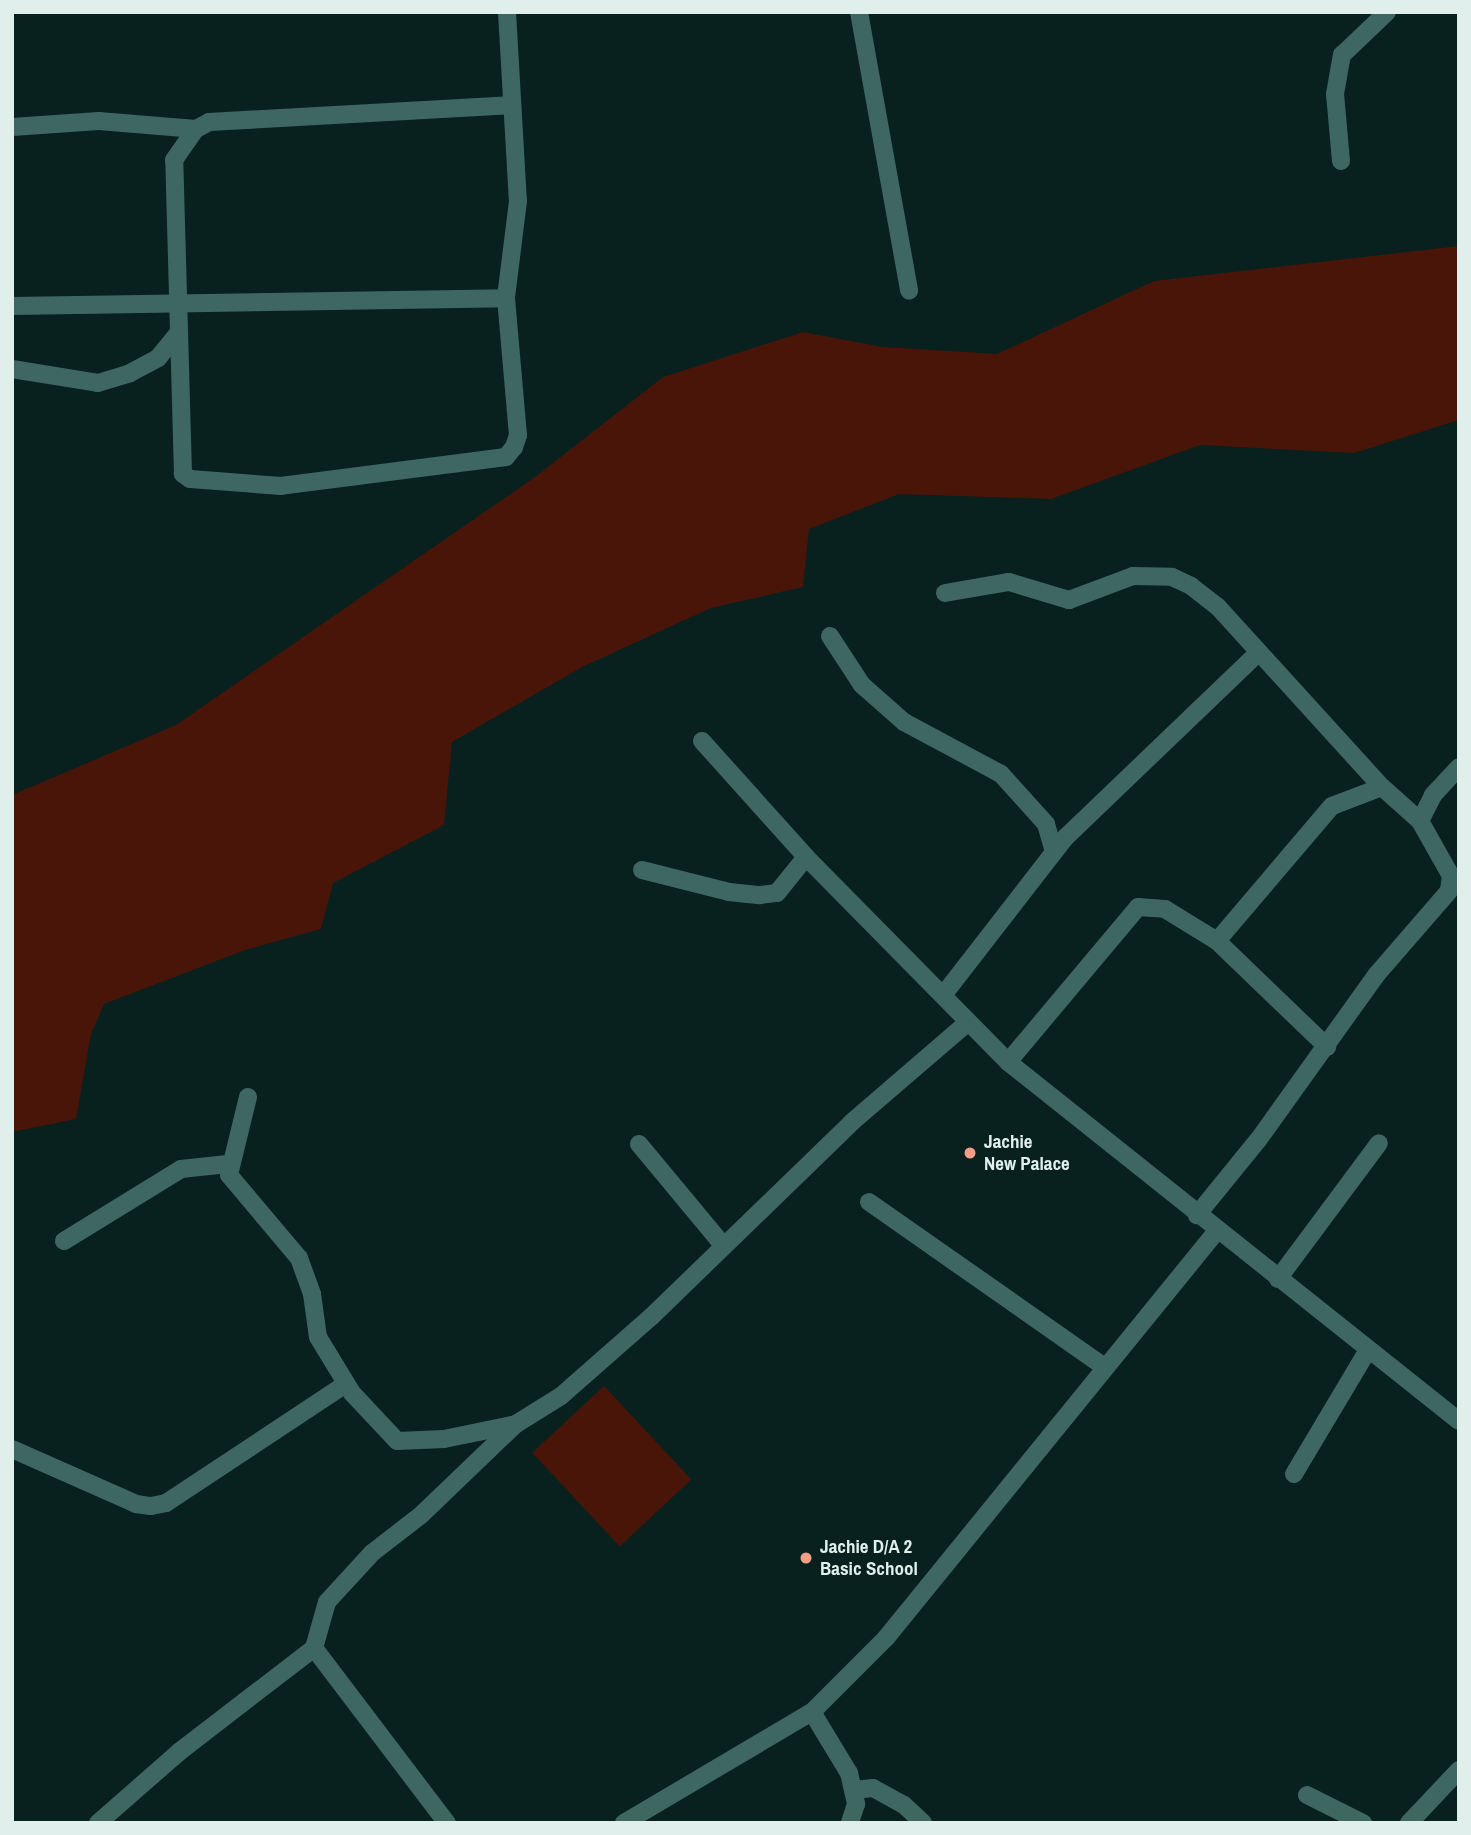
<!DOCTYPE html>
<style>
body{margin:0}
#map{position:relative;width:1471px;height:1835px;overflow:hidden;background:#08211e;font-family:"Archivo Narrow",sans-serif}
div>[style]{position:absolute}
.green>*{inset:0;background:#481508;transform-origin:0 0}
.minor>*{height:18px;margin:-9px;padding:0 9px;transform-origin:9px;border-radius:9px;background:#3f6762}
.dots>*{width:19px;height:19px;translate:-50% -50%;box-sizing:border-box;border:4px solid #08211e;border-radius:50%}
span{translate:-50% -50%;white-space:nowrap;text-align:center;line-height:1.15;-webkit-text-stroke:5px #08211e;paint-order:stroke}
.poi-label{font-size:19px;color:#e0efec;font-weight:700}
.left{translate:0 -50%;text-align:left}
.frame{position:absolute;inset:0;border:14px solid #e0efec;pointer-events:none}
</style>
<div id="map">
<div class="green">
<div style="clip-path:polygon(1459px 246px,1459px 420px,1354px 453px,1200px 445px,1051px 499px,899px 494px,809px 529px,803px 587px,711px 608px,582px 667px,452px 742px,444px 825px,333px 883px,321px 929px,245px 950px,104px 1004px,91px 1034px,76px 1119px,12px 1132px,12px 795px,176px 725px,535px 477px,663px 377px,803px 332px,883px 347px,997px 354px,1154px 281px)"></div>
<div style="left:604px;top:1386px;width:128px;height:98px;rotate:47deg"></div>
</div>
<div class="minor">
<div style="left:507px;top:12px;width:189px;rotate:86.7deg"></div>
<div style="left:518px;top:201px;width:98px;rotate:97.1deg"></div>
<div style="left:506px;top:298px;width:138px;rotate:85deg"></div>
<div style="left:518px;top:435px;width:13px;rotate:108deg"></div>
<div style="left:514px;top:447px;width:13px;rotate:129deg"></div>
<div style="left:506px;top:457px;width:227px;rotate:172.7deg"></div>
<div style="left:281px;top:486px;width:91px;rotate:-175.6deg"></div>
<div style="left:190px;top:479px;width:9px;rotate:-144deg"></div>
<div style="left:183px;top:474px;width:314px;rotate:-91.6deg"></div>
<div style="left:174px;top:160px;width:38px;rotate:-55deg"></div>
<div style="left:196px;top:129px;width:15px;rotate:-28deg"></div>
<div style="left:209px;top:122px;width:301px;rotate:-3.2deg"></div>
<div style="left:859px;top:12px;width:283px;rotate:79.8deg"></div>
<div style="left:12px;top:127px;width:87px;rotate:-3.9deg"></div>
<div style="left:99px;top:121px;width:97px;rotate:4.7deg"></div>
<div style="left:1341px;top:161px;width:67px;rotate:-95.1deg"></div>
<div style="left:1335px;top:94px;width:40px;rotate:-80deg"></div>
<div style="left:1342px;top:55px;width:62px;rotate:-43.7deg"></div>
<div style="left:12px;top:306px;width:494px;rotate:-0.9deg"></div>
<div style="left:12px;top:369px;width:87px;rotate:9.2deg"></div>
<div style="left:98px;top:383px;width:34px;rotate:-17deg"></div>
<div style="left:130px;top:373px;width:32px;rotate:-28deg"></div>
<div style="left:158px;top:358px;width:33px;rotate:-51deg"></div>
<div style="left:945px;top:593px;width:65px;rotate:-9.8deg"></div>
<div style="left:1009px;top:582px;width:63px;rotate:16.7deg"></div>
<div style="left:1069px;top:600px;width:68px;rotate:-20.6deg"></div>
<div style="left:1133px;top:576px;width:39px;rotate:1deg"></div>
<div style="left:1172px;top:577px;width:21px;rotate:25deg"></div>
<div style="left:1191px;top:586px;width:34px;rotate:38deg"></div>
<div style="left:1218px;top:607px;width:244px;rotate:47.7deg"></div>
<div style="left:1382px;top:787px;width:51px;rotate:41.8deg"></div>
<div style="left:1420px;top:821px;width:63px;rotate:60.6deg"></div>
<div style="left:1451px;top:876px;width:15px;rotate:98deg"></div>
<div style="left:1449px;top:891px;width:110px;rotate:130.9deg"></div>
<div style="left:1377px;top:974px;width:204px;rotate:125.6deg"></div>
<div style="left:1258px;top:1140px;width:97px;rotate:129.1deg"></div>
<div style="left:830px;top:636px;width:59px;rotate:56.9deg"></div>
<div style="left:862px;top:685px;width:56px;rotate:41.4deg"></div>
<div style="left:904px;top:722px;width:110px;rotate:28.2deg"></div>
<div style="left:1001px;top:774px;width:67px;rotate:48deg"></div>
<div style="left:1046px;top:824px;width:29px;rotate:74deg"></div>
<div style="left:702px;top:741px;width:156px;rotate:48.1deg"></div>
<div style="left:806px;top:857px;width:288px;rotate:45.4deg"></div>
<div style="left:1008px;top:1062px;width:576px;rotate:38.52deg"></div>
<div style="left:1420px;top:821px;width:29px;rotate:-63deg"></div>
<div style="left:1433px;top:795px;width:38px;rotate:-47deg"></div>
<div style="left:642px;top:870px;width:90px;rotate:14.2deg"></div>
<div style="left:729px;top:892px;width:31px;rotate:6deg"></div>
<div style="left:760px;top:895px;width:17px;rotate:-7deg"></div>
<div style="left:777px;top:893px;width:46px;rotate:-51.1deg"></div>
<div style="left:1217px;top:941px;width:153px;rotate:43.9deg"></div>
<div style="left:944px;top:994px;width:199px;rotate:-52.2deg"></div>
<div style="left:1066px;top:837px;width:267px;rotate:-43.8deg"></div>
<div style="left:1008px;top:1062px;width:202px;rotate:-50deg"></div>
<div style="left:1138px;top:907px;width:27px;rotate:4deg"></div>
<div style="left:1165px;top:909px;width:61px;rotate:31.6deg"></div>
<div style="left:1217px;top:941px;width:177px;rotate:-49.6deg"></div>
<div style="left:1332px;top:806px;width:53px;rotate:-20.8deg"></div>
<div style="left:248px;top:1097px;width:80px;rotate:103.7deg"></div>
<div style="left:229px;top:1175px;width:109px;rotate:49.9deg"></div>
<div style="left:299px;top:1258px;width:38px;rotate:70deg"></div>
<div style="left:312px;top:1294px;width:43px;rotate:82.1deg"></div>
<div style="left:318px;top:1337px;width:66px;rotate:58.7deg"></div>
<div style="left:352px;top:1393px;width:66px;rotate:46.8deg"></div>
<div style="left:397px;top:1441px;width:47px;rotate:-2.4deg"></div>
<div style="left:444px;top:1439px;width:69px;rotate:-11.6deg"></div>
<div style="left:639px;top:1144px;width:131px;rotate:50.3deg"></div>
<div style="left:869px;top:1202px;width:286px;rotate:35deg"></div>
<div style="left:64px;top:1241px;width:137px;rotate:-31.6deg"></div>
<div style="left:181px;top:1169px;width:47px;rotate:-6.1deg"></div>
<div style="left:1278px;top:1279px;width:169px;rotate:-53.4deg"></div>
<div style="left:12px;top:1449px;width:136px;rotate:23.9deg"></div>
<div style="left:136px;top:1504px;width:15px;rotate:8deg"></div>
<div style="left:151px;top:1506px;width:15px;rotate:-11deg"></div>
<div style="left:166px;top:1503px;width:216px;rotate:-33.5deg"></div>
<div style="left:1294px;top:1474px;width:144px;rotate:-59.2deg"></div>
<div style="left:314px;top:1648px;width:220px;rotate:52.8deg"></div>
<div style="left:812px;top:1712px;width:71px;rotate:58.8deg"></div>
<div style="left:849px;top:1773px;width:32px;rotate:77deg"></div>
<div style="left:856px;top:1804px;width:20px;rotate:108deg"></div>
<div style="left:854px;top:1790px;width:19px;rotate:-6deg"></div>
<div style="left:873px;top:1788px;width:35px;rotate:29deg"></div>
<div style="left:904px;top:1805px;width:26px;rotate:43deg"></div>
<div style="left:1307px;top:1795px;width:63px;rotate:26.6deg"></div>
<div style="left:98px;top:1823px;width:108px;rotate:-41.2deg"></div>
<div style="left:179px;top:1752px;width:170px;rotate:-37.6deg"></div>
<div style="left:314px;top:1648px;width:48px;rotate:-74.2deg"></div>
<div style="left:327px;top:1602px;width:67px;rotate:-47.4deg"></div>
<div style="left:372px;top:1553px;width:62px;rotate:-37.8deg"></div>
<div style="left:421px;top:1515px;width:132px;rotate:-43.8deg"></div>
<div style="left:516px;top:1424px;width:53px;rotate:-31.9deg"></div>
<div style="left:561px;top:1396px;width:120px;rotate:-41.3deg"></div>
<div style="left:651px;top:1317px;width:280px;rotate:-44.1deg"></div>
<div style="left:852px;top:1122px;width:152px;rotate:-40.7deg"></div>
<div style="left:624px;top:1823px;width:218px;rotate:-30.6deg"></div>
<div style="left:812px;top:1712px;width:105px;rotate:-45deg"></div>
<div style="left:886px;top:1638px;width:523px;rotate:-50.9deg"></div>
<div style="left:1409px;top:1823px;width:73px;rotate:-46.7deg"></div>
</div>
<div class="dots">
<div style="left:970px;top:1153px;background:#f49e88"></div>
<div style="left:806px;top:1558px;background:#f49e88"></div>
</div>
<div class="poi-label">
<span class="left" style="left:984px;top:1153px">Jachie<br>New Palace</span>
<span class="left" style="left:820px;top:1558px">Jachie D/A 2<br>Basic School</span>
</div>
<div class="frame"></div>
</div>
